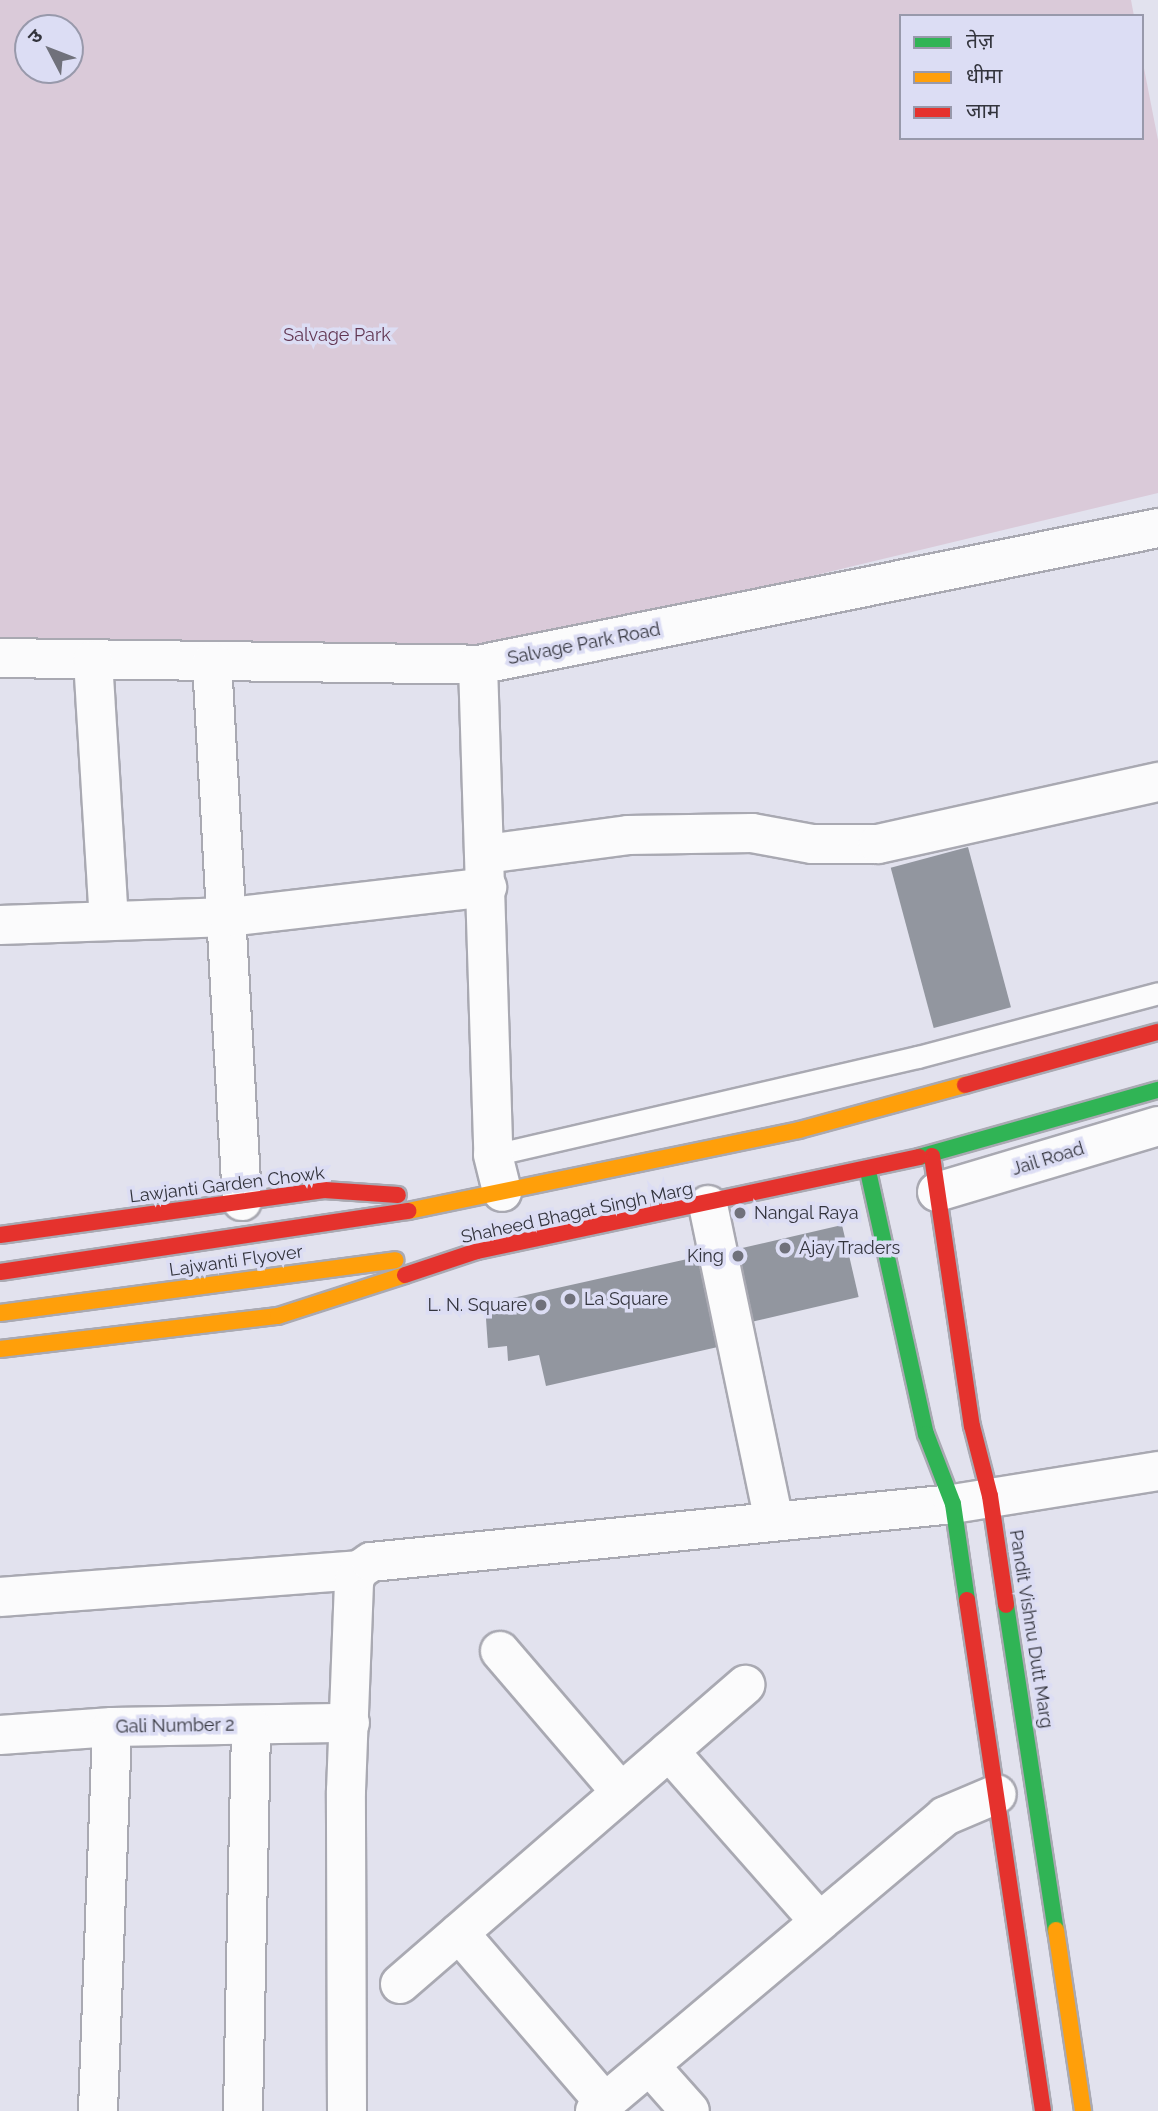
<!DOCTYPE html>
<meta charset="utf-8">
<style>
body{margin:0}
#map{position:relative;width:1158px;height:2111px;overflow:hidden;background:#e2e2ee;font-family:Raleway,"Noto Sans Devanagari",sans-serif}
div>[style]{position:absolute}
.green>*{inset:0;background:#dacad9}
.building>*{inset:0;background:#92969f;transform-origin:0 0}
.roads{filter:drop-shadow(2px 0 #a9a9b2) drop-shadow(-2px 0 #a9a9b2) drop-shadow(0 2px #a9a9b2) drop-shadow(0 -2px #a9a9b2)}
.lane>*{height:21px;margin:-10.5px;padding:0 10.5px;transform-origin:10.5px;border-radius:10.5px;background:#fbfbfc}
.street>*{height:38px;margin:-19px;padding:0 19px;transform-origin:19px;border-radius:19px;background:#fbfbfc}
.fast>*{height:16px;margin:-8px;padding:0 8px;transform-origin:8px;border-radius:8px;background:#30b455}
.slow>*{height:16px;margin:-8px;padding:0 8px;transform-origin:8px;border-radius:8px;background:#ff9f0a}
.jam>*{height:16px;margin:-8px;padding:0 8px;transform-origin:8px;border-radius:8px;background:#e5322d}
.dots>*{width:19px;height:19px;translate:-50% -50%;box-sizing:border-box;border:4px solid #dcddf4;border-radius:50%}
span{translate:-50% -50%;white-space:nowrap;text-align:center;line-height:1.15;-webkit-text-stroke:7px #dcddf4;paint-order:stroke}
.park-label{font-size:18px;color:#623753}
.street-label{font-size:18px;color:#33343d}
.poi-label{font-size:18px;color:#33343d}
.left{translate:0 -50%;text-align:left}
.right{translate:-100% -50%;text-align:right}
.legend{position:absolute;left:899px;top:14px;width:245px;height:126px;box-sizing:border-box;background:#dcddf4;border:2px solid #9899ab;margin:0;padding:9px 12px;list-style:none;font-size:21px;color:#33343d}
.legend li{display:flex;align-items:center;gap:14px;height:35px}
.legend b{width:35px;border:2px solid #9899ab}
.north{position:absolute;left:14px;top:14px;width:70px;height:70px;box-sizing:border-box;background:#dcddf4;border:2px solid #9899ab;border-radius:50%;rotate:312deg;font-size:19px;font-weight:700;line-height:28px;text-align:center;color:#33343d}
.north::after{content:'';display:block;margin:auto;width:24px;height:32px;background:#70717b;clip-path:polygon(50% 0,100% 100%,50% 72%,0 100%)}
</style>
<div id="map">
<div class="green">
<div style="clip-path:polygon(evenodd,0 0,1131px 0,1134px 16px,901px 16px,901px 138px,1142px 138px,1142px 58px,1158px 140px,1158px 493px,475px 657px,0 675px,0 0,28px 28px,70px 28px,70px 70px,28px 70px,28px 28px)"></div>
</div>
<div class="building">
<div style="left:968px;top:847px;width:166px;height:80px;rotate:75deg"></div>
<div style="left:842px;top:1225px;width:74px;height:117px;rotate:77deg"></div>
<div style="clip-path:polygon(710px 1254px,731px 1344px,546px 1386px,539px 1355px,508px 1361px,507px 1346px,488px 1348px,485px 1304px)"></div>
</div>
<div class="roads">
<div class="lane">
<div style="left:493px;top:1155px;width:436px;rotate:-13deg"></div>
<div style="left:918px;top:1057px;width:248px;rotate:-14.9deg"></div>
</div>
<div class="street">
<div style="left:0;top:658px;width:478px;rotate:0.8deg"></div>
<div style="left:478px;top:665px;width:694px;rotate:-11.39deg"></div>
<div style="left:93px;top:660px;width:261px;rotate:86.5deg"></div>
<div style="left:212px;top:662px;width:540px;rotate:86.81deg"></div>
<div style="left:478px;top:665px;width:490px;rotate:88.2deg"></div>
<div style="left:493px;top:1155px;width:38px;rotate:76deg"></div>
<div style="left:486px;top:854px;width:143px;rotate:-7.6deg"></div>
<div style="left:628px;top:835px;width:124px;rotate:-0.9deg"></div>
<div style="left:752px;top:833px;width:61px;rotate:10.4deg"></div>
<div style="left:812px;top:844px;width:66px"></div>
<div style="left:878px;top:844px;width:287px;rotate:-12.5deg"></div>
<div style="left:0;top:925px;width:229px;rotate:-2deg"></div>
<div style="left:229px;top:917px;width:260px;rotate:-6.6deg"></div>
<div style="left:937px;top:1192px;width:231px;rotate:-16.6deg"></div>
<div style="left:708px;top:1205px;width:322px;rotate:78.2deg"></div>
<div style="left:0;top:1597px;width:360px;rotate:-4.3deg"></div>
<div style="left:500px;top:1651px;width:186px;rotate:49.4deg"></div>
<div style="left:0;top:1735px;width:112px;rotate:-4.1deg"></div>
<div style="left:112px;top:1727px;width:238px;rotate:-1deg"></div>
<div style="left:669px;top:1751px;width:224px;rotate:48.6deg"></div>
<div style="left:459px;top:1933px;width:224px;rotate:49.3deg"></div>
<div style="left:400px;top:1984px;width:457px;rotate:-40.9deg"></div>
<div style="left:650px;top:2066px;width:60px;rotate:48.4deg"></div>
<div style="left:98px;top:2111px;width:384px;rotate:-87.9deg"></div>
<div style="left:243px;top:2111px;width:385px;rotate:-88.8deg"></div>
<div style="left:347px;top:2111px;width:320px;rotate:-90.2deg"></div>
<div style="left:346px;top:1791px;width:210px;rotate:-87.8deg"></div>
<div style="left:354px;top:1581px;width:12px;rotate:-66deg"></div>
<div style="left:359px;top:1570px;width:14px;rotate:-34deg"></div>
<div style="left:371px;top:1562px;width:585px;rotate:-5.69deg"></div>
<div style="left:953px;top:1504px;width:208px;rotate:-9.1deg"></div>
<div style="left:595px;top:2111px;width:458px;rotate:-40.1deg"></div>
<div style="left:945px;top:1816px;width:56px;rotate:-22.9deg"></div>
</div>
<div class="fast">
<div style="left:919px;top:1157px;width:248px;rotate:-15.7deg"></div>
<div style="left:868px;top:1171px;width:269px;rotate:77.6deg"></div>
<div style="left:926px;top:1434px;width:75px;rotate:68.9deg"></div>
<div style="left:953px;top:1504px;width:97px;rotate:81.7deg"></div>
<div style="left:1006px;top:1605px;width:329px;rotate:81.3deg"></div>
</div>
<div class="slow">
<div style="left:408px;top:1211px;width:399px;rotate:-11.7deg"></div>
<div style="left:799px;top:1130px;width:172px;rotate:-15.2deg"></div>
<div style="left:0;top:1313px;width:399px;rotate:-7.6deg"></div>
<div style="left:0;top:1349px;width:280px;rotate:-6.8deg"></div>
<div style="left:278px;top:1316px;width:133px;rotate:-17.9deg"></div>
<div style="left:1056px;top:1930px;width:183px;rotate:81.5deg"></div>
</div>
<div class="jam">
<div style="left:965px;top:1085px;width:200px;rotate:-15.4deg"></div>
<div style="left:932px;top:1156px;width:273px;rotate:81.6deg"></div>
<div style="left:972px;top:1426px;width:72px;rotate:75.6deg"></div>
<div style="left:990px;top:1496px;width:110px;rotate:81.6deg"></div>
<div style="left:0;top:1235px;width:327px;rotate:-7.9deg"></div>
<div style="left:324px;top:1190px;width:74px;rotate:3.9deg"></div>
<div style="left:0;top:1272px;width:413px;rotate:-8.5deg"></div>
<div style="left:405px;top:1275px;width:76px;rotate:-18.4deg"></div>
<div style="left:477px;top:1251px;width:452px;rotate:-12deg"></div>
<div style="left:967px;top:1600px;width:517px;rotate:81.54deg"></div>
</div>
</div>
<div class="dots">
<div style="left:740px;top:1213px;background:#70717b"></div>
<div style="left:785px;top:1248px;background:#70717b"></div>
<div style="left:738px;top:1256px;background:#70717b"></div>
<div style="left:570px;top:1299px;background:#70717b"></div>
<div style="left:541px;top:1305px;background:#70717b"></div>
</div>
<div class="park-label">
<span style="left:337px;top:335px">Salvage Park</span>
</div>
<div class="street-label">
<span style="left:584px;top:644px;rotate:-11deg">Salvage Park Road</span>
<span style="left:1048px;top:1159px;rotate:-17deg">Jail Road</span>
<span style="left:227px;top:1185px;rotate:-7deg">Lawjanti Garden Chowk</span>
<span style="left:577px;top:1213px;rotate:-12deg">Shaheed Bhagat Singh Marg</span>
<span style="left:236px;top:1261px;rotate:-8deg">Lajwanti Flyover</span>
<span style="left:1031px;top:1629px;rotate:81deg">Pandit Vishnu Dutt Marg</span>
<span style="left:175px;top:1726px;rotate:-1deg">Gali Number 2</span>
</div>
<div class="poi-label">
<span class="left" style="left:754px;top:1213px">Nangal Raya</span>
<span class="left" style="left:799px;top:1248px">Ajay Traders</span>
<span class="right" style="left:724px;top:1256px">King</span>
<span class="left" style="left:584px;top:1299px">La Square</span>
<span class="right" style="left:527px;top:1305px">L. N. Square</span>
</div>
<ul class="legend">
<li><b style="height:9px;background:#30b455"></b>तेज़</li>
<li><b style="height:9px;background:#ff9f0a"></b>धीमा</li>
<li><b style="height:9px;background:#e5322d"></b>जाम</li>
</ul>
<div class="north">उ</div>
</div>
